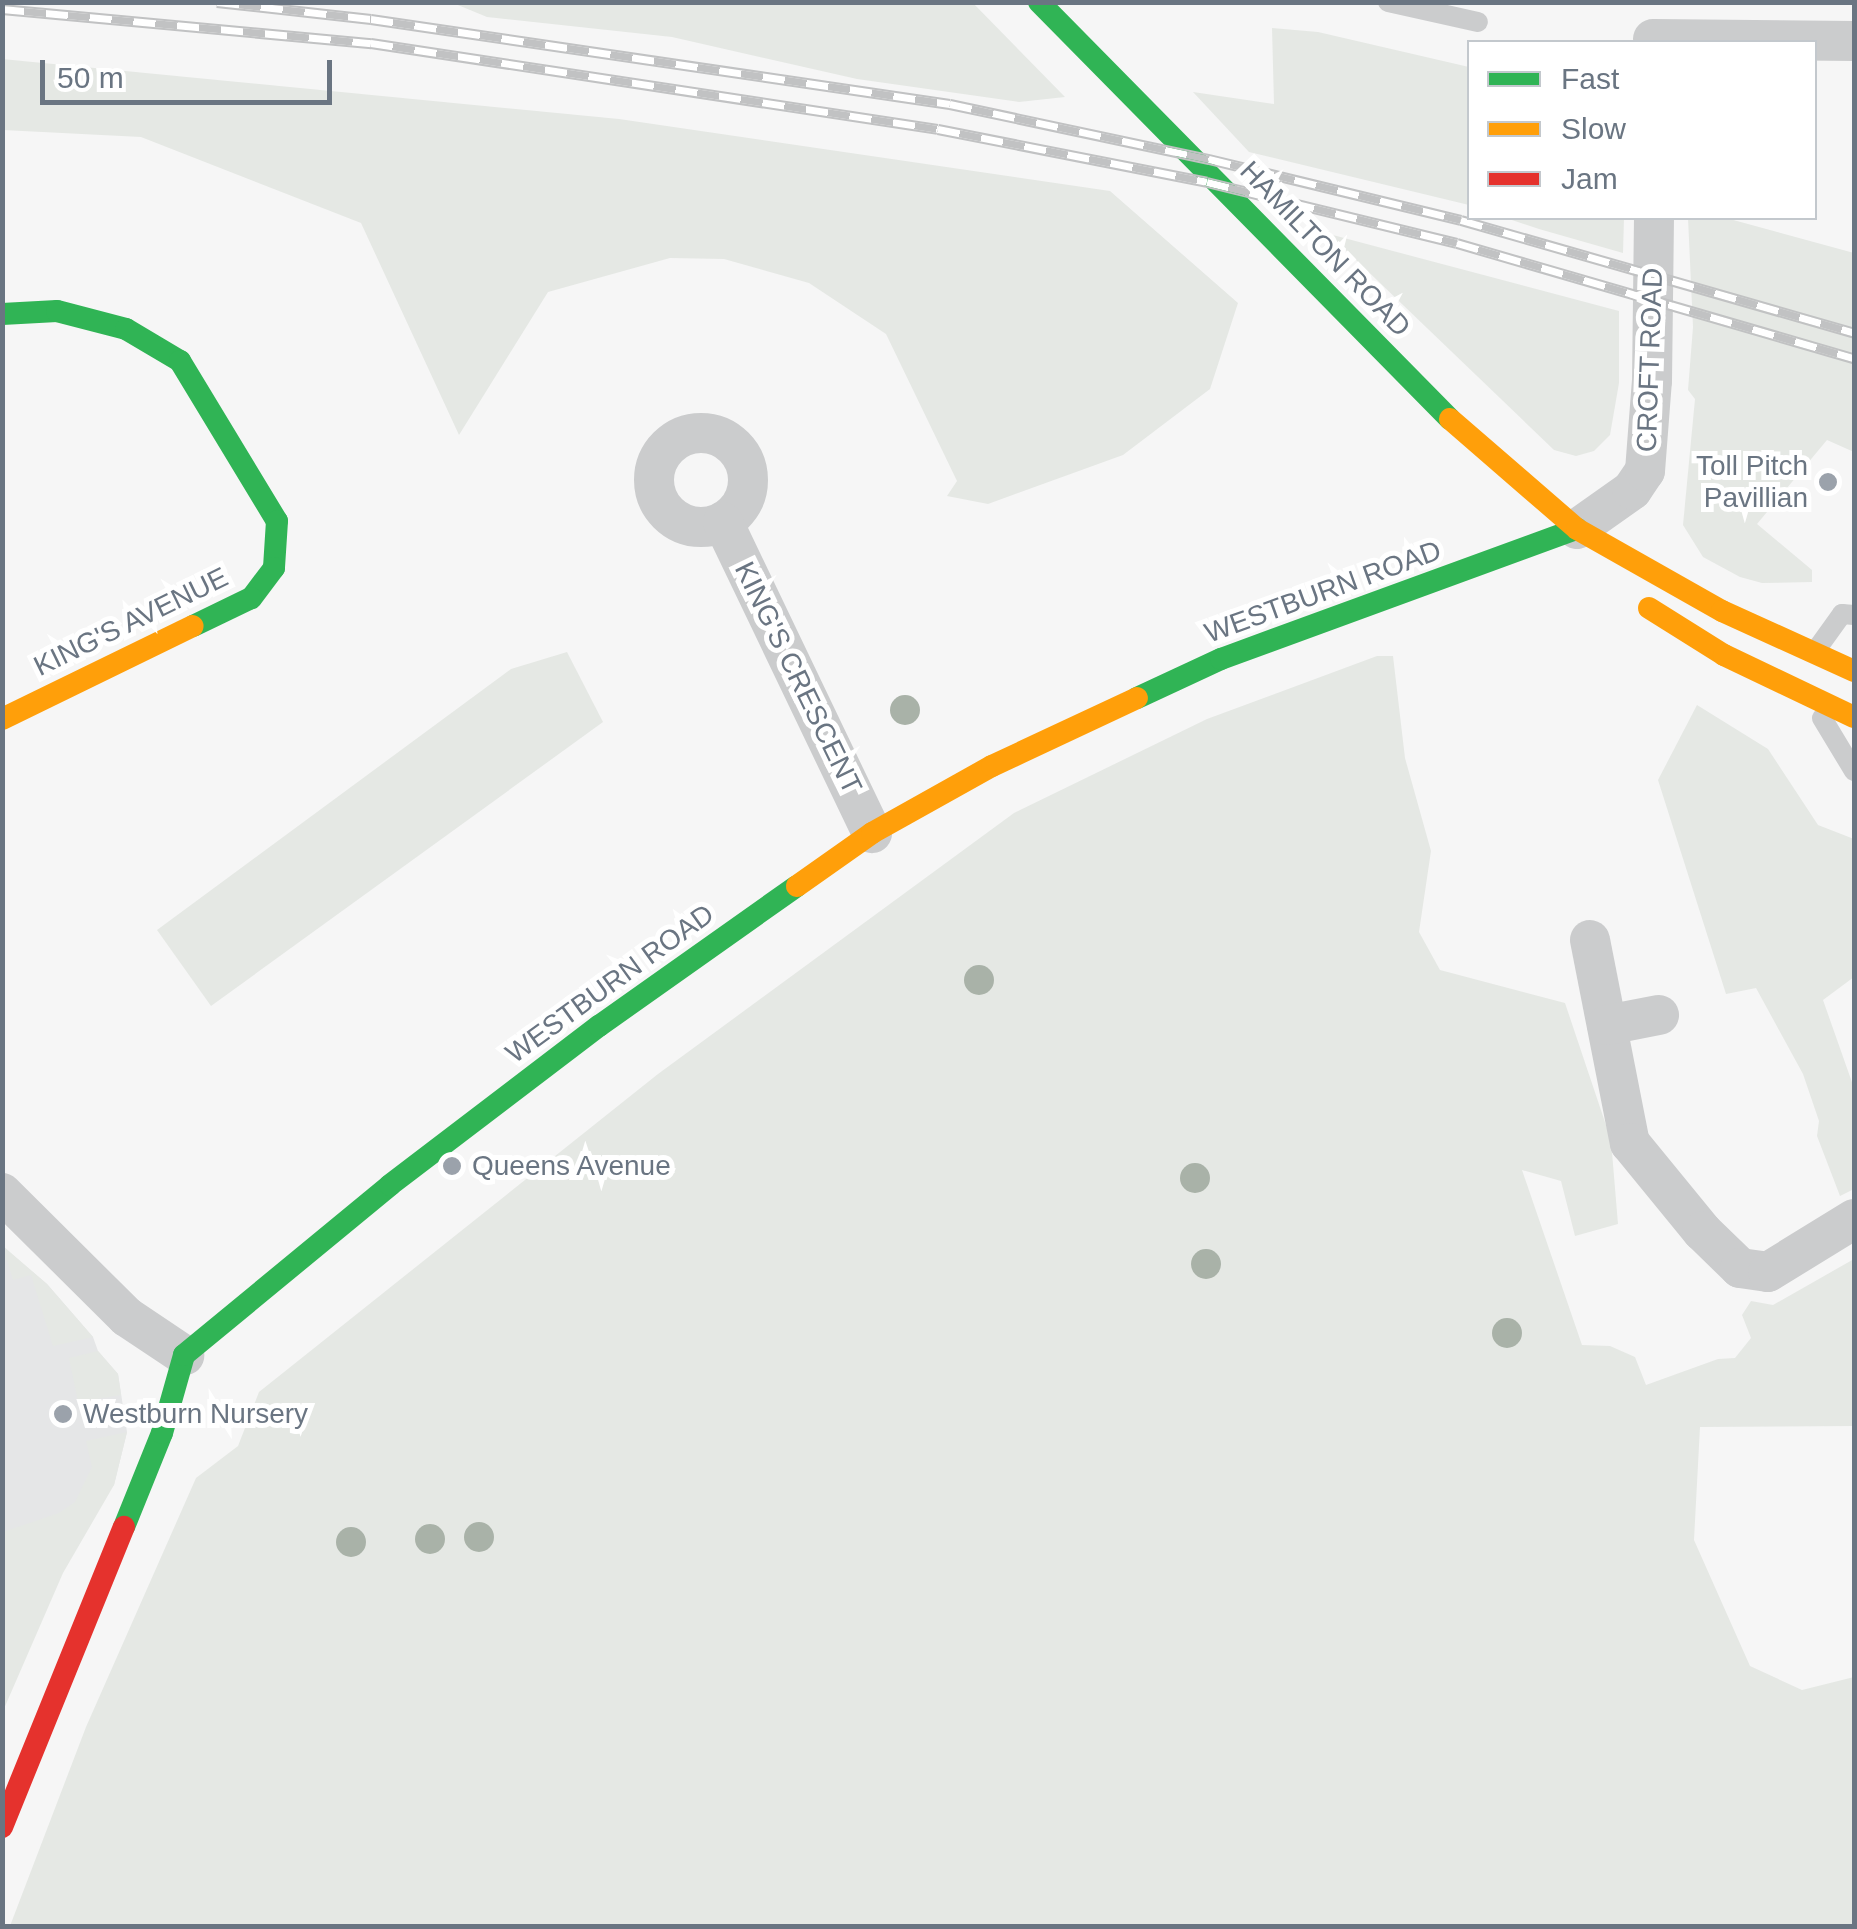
<!DOCTYPE html>
<style>
body{margin:0}
#map{position:relative;width:1857px;height:1929px;overflow:hidden;background:#f6f6f6;font-family:Arial,sans-serif}
div>[style]{position:absolute}
.built>*{inset:0;background:#e5e6e7}
.green>*{inset:0;background:#e5e8e4}
.lane>*{height:20px;margin:-10px;padding:0 10px;transform-origin:10px;border-radius:10px;background:#cbcccd}
.street>*{height:40px;margin:-20px;padding:0 20px;transform-origin:20px;border-radius:20px;background:#cbcccd}
.street>.ring{margin:-20px;padding:0;box-sizing:content-box;background:none;border:40px solid #cbcccd;border-radius:50%}
.fast>*{height:22px;margin:-11px;padding:0 11px;transform-origin:11px;border-radius:11px;background:#30b455}
.slow>*{height:22px;margin:-11px;padding:0 11px;transform-origin:11px;border-radius:11px;background:#ff9f0a}
.jam>*{height:22px;margin:-11px;padding:0 11px;transform-origin:11px;border-radius:11px;background:#e5322d}
.rail>*{height:11px;margin-top:-5.5px;transform-origin:0;background:repeating-linear-gradient(90deg,#fff 0 22px,#c1c2c3 0 44px);box-sizing:border-box;border-block:2px solid #c1c2c3}
.trees>*{width:30px;height:30px;margin:-15px;border-radius:50%;background:#a9b2a8}
.dots>*{width:28px;height:28px;translate:-50% -50%;box-sizing:border-box;border:5px solid #fff;border-radius:50%}
span{translate:-50% -50%;white-space:nowrap;text-align:center;line-height:1.15;-webkit-text-stroke:10px #fff;paint-order:stroke}
.street-label{font-size:28px;color:#6a7582}
.poi-label{font-size:28px;color:#6a7582}
.right{translate:-100% -50%;text-align:right}
.left{translate:0 -50%;text-align:left}
.frame{position:absolute;inset:0;border:5px solid #6a7582;pointer-events:none}
.legend{position:absolute;left:1467px;top:40px;width:350px;height:180px;box-sizing:border-box;background:#fff;border:2px solid #c3c8cd;margin:0;padding:12px 18px;list-style:none;font-size:30px;color:#6a7582}
.legend li{display:flex;align-items:center;gap:20px;height:50px}
.legend b{width:50px;border:2px solid #c3c8cd}
.scale{position:absolute;left:40px;top:60px;width:292px;height:45px;box-sizing:border-box;border:5px solid #6a7582;border-top:0;padding-left:12px;font-size:30px;line-height:35px;white-space:nowrap;color:#6a7582;-webkit-text-stroke:8px #fff;paint-order:stroke}
</style>
<div id="map">
<div class="built">
<div style="clip-path:polygon(2px 1246px,47px 1284px,93px 1337px,98px 1351px,118px 1374px,127px 1432px,114px 1485px,2px 1584px)"></div>
</div>
<div class="green">
<div style="clip-path:polygon(453px 3px,973px 3px,1065px 97px,1019px 102px,857px 79px,672px 37px,487px 17px)"></div>
<div style="clip-path:polygon(1272px 28px,1318px 32px,1469px 67px,1469px 205px,1249px 152px,1193px 92px,1274px 104px)"></div>
<div style="clip-path:polygon(2px 59px,619px 119px,1110px 191px,1238px 303px,1210px 389px,1123px 455px,988px 504px,947px 496px,957px 481px,886px 334px,809px 283px,724px 259px,670px 258px,548px 292px,459px 435px,361px 223px,141px 137px,3px 130px)"></div>
<div style="clip-path:polygon(1506px 218px,1624px 218px,1623px 253px,1539px 229px)"></div>
<div style="clip-path:polygon(1688px 218px,1726px 218px,1854px 253px,1854px 452px,1827px 440px,1757px 524px,1812px 570px,1812px 582px,1762px 583px,1740px 577px,1703px 557px,1683px 525px,1695px 399px,1688px 390px,1693px 327px)"></div>
<div style="clip-path:polygon(1329px 234px,1619px 311px,1619px 383px,1610px 435px,1594px 451px,1576px 456px,1554px 450px)"></div>
<div style="clip-path:polygon(567px 652px,603px 722px,211px 1006px,157px 930px,511px 669px)"></div>
<div style="clip-path:polygon(1377px 656px,1393px 656px,1405px 758px,1431px 851px,1419px 932px,1440px 970px,1565px 1003px,1611px 1140px,1618px 1224px,1575px 1236px,1561px 1181px,1522px 1170px,1582px 1345px,1610px 1346px,1635px 1357px,1646px 1385px,1718px 1359px,1735px 1358px,1751px 1338px,1742px 1315px,1751px 1301px,1773px 1305px,1854px 1259px,1854px 1426px,1700px 1427px,1694px 1540px,1750px 1666px,1802px 1690px,1854px 1677px,1854px 1926px,10px 1926px,86px 1727px,196px 1478px,238px 1446px,259px 1392px,658px 1074px,1014px 813px,1207px 719px)"></div>
<div style="clip-path:polygon(1697px 705px,1768px 749px,1818px 825px,1854px 839px,1854px 977px,1823px 1000px,1854px 1088px,1854px 1189px,1840px 1196px,1817px 1136px,1819px 1121px,1803px 1074px,1756px 988px,1726px 994px,1658px 780px)"></div>
<div style="clip-path:polygon(3px 1246px,47px 1284px,93px 1337px,53px 1346px,31px 1275px,13px 1280px,7px 1260px,3px 1261px)"></div>
<div style="clip-path:polygon(98px 1351px,118px 1374px,121px 1395px,78px 1402px,69px 1358px)"></div>
<div style="clip-path:polygon(127px 1432px,114px 1485px,63px 1573px,3px 1711px,3px 1532px,59px 1513px,75px 1502px,92px 1467px,86px 1441px)"></div>
</div>
<div class="lane">
<div style="left:1388px;top:2px;width:92px;rotate:12.5deg"></div>
<div style="left:1814px;top:653px;width:48px;rotate:-54.3deg"></div>
<div style="left:1842px;top:614px;width:12px;rotate:5deg"></div>
<div style="left:1822px;top:718px;width:62px;rotate:58.9deg"></div>
</div>
<div class="street">
<div style="left:1653px;top:39px;width:201px;rotate:0.6deg"></div>
<div class="ring" style="left:654px;top:433px;width:54px;height:54px"></div>
<div style="left:723px;top:522px;width:345px;rotate:64.4deg"></div>
<div style="left:1577px;top:529px;width:67px;rotate:-35.3deg"></div>
<div style="left:1632px;top:490px;width:23px;rotate:-56deg"></div>
<div style="left:1645px;top:471px;width:90px;rotate:-85.6deg"></div>
<div style="left:1652px;top:381px;width:163px;rotate:-89.3deg"></div>
<div style="left:1590px;top:940px;width:207px;rotate:78.9deg"></div>
<div style="left:1630px;top:1143px;width:114px;rotate:50.7deg"></div>
<div style="left:1702px;top:1231px;width:53px;rotate:44.2deg"></div>
<div style="left:1740px;top:1268px;width:28px;rotate:8deg"></div>
<div style="left:1768px;top:1272px;width:101px;rotate:-31.6deg"></div>
<div style="left:1607px;top:1025px;width:53px;rotate:-10.9deg"></div>
<div style="left:2px;top:1193px;width:176px;rotate:44.8deg"></div>
<div style="left:127px;top:1317px;width:69px;rotate:33.7deg"></div>
</div>
<div class="fast">
<div style="left:1039px;top:2px;width:585px;rotate:45.42deg"></div>
<div style="left:2px;top:314px;width:55px;rotate:-3.1deg"></div>
<div style="left:57px;top:311px;width:71px;rotate:14.6deg"></div>
<div style="left:126px;top:329px;width:63px;rotate:30.7deg"></div>
<div style="left:180px;top:361px;width:187px;rotate:58.8deg"></div>
<div style="left:277px;top:521px;width:47px;rotate:93.7deg"></div>
<div style="left:274px;top:568px;width:38px;rotate:127deg"></div>
<div style="left:251px;top:598px;width:64px;rotate:154.2deg"></div>
<div style="left:1137px;top:698px;width:93px;rotate:-24.9deg"></div>
<div style="left:1221px;top:659px;width:379px;rotate:-20.1deg"></div>
<div style="left:124px;top:1527px;width:101px;rotate:-68deg"></div>
<div style="left:162px;top:1433px;width:81px;rotate:-74.2deg"></div>
<div style="left:184px;top:1355px;width:267px;rotate:-39.5deg"></div>
<div style="left:390px;top:1185px;width:263px;rotate:-37.3deg"></div>
<div style="left:599px;top:1026px;width:242px;rotate:-35.3deg"></div>
</div>
<div class="slow">
<div style="left:1450px;top:419px;width:168px;rotate:40.9deg"></div>
<div style="left:1577px;top:529px;width:167px;rotate:29.5deg"></div>
<div style="left:1722px;top:611px;width:145px;rotate:24.4deg"></div>
<div style="left:1649px;top:608px;width:89px;rotate:32.1deg"></div>
<div style="left:1724px;top:655px;width:144px;rotate:25.5deg"></div>
<div style="left:2px;top:719px;width:212px;rotate:-26deg"></div>
<div style="left:797px;top:886px;width:92px;rotate:-35.2deg"></div>
<div style="left:872px;top:833px;width:137px;rotate:-29.2deg"></div>
<div style="left:992px;top:766px;width:160px;rotate:-25.1deg"></div>
</div>
<div class="jam">
<div style="left:2px;top:1827px;width:324px;rotate:-67.9deg"></div>
</div>
<div class="rail">
<div style="left:217px;top:2px;width:155px;rotate:6.3deg"></div>
<div style="left:371px;top:19px;width:585px;rotate:8.35deg"></div>
<div style="left:950px;top:104px;width:265px;rotate:12deg"></div>
<div style="left:1209px;top:159px;width:259px;rotate:13.6deg"></div>
<div style="left:1461px;top:220px;width:409px;rotate:16deg"></div>
<div style="left:2px;top:9px;width:371px;rotate:5.3deg"></div>
<div style="left:371px;top:43px;width:573px;rotate:8.62deg"></div>
<div style="left:938px;top:129px;width:274px;rotate:11.1deg"></div>
<div style="left:1207px;top:182px;width:257px;rotate:13.7deg"></div>
<div style="left:1457px;top:243px;width:413px;rotate:16.2deg"></div>
</div>
<div class="trees">
<div style="left:905px;top:710px"></div>
<div style="left:979px;top:980px"></div>
<div style="left:1195px;top:1178px"></div>
<div style="left:1206px;top:1264px"></div>
<div style="left:1507px;top:1333px"></div>
<div style="left:479px;top:1537px"></div>
<div style="left:430px;top:1539px"></div>
<div style="left:351px;top:1542px"></div>
</div>
<div class="dots">
<div style="left:1828px;top:482px;background:#9ba2ab"></div>
<div style="left:452px;top:1166px;background:#9ba2ab"></div>
<div style="left:63px;top:1414px;background:#9ba2ab"></div>
</div>
<div class="street-label">
<span style="left:1325px;top:249px;rotate:46deg">HAMILTON ROAD</span>
<span style="left:1650px;top:360px;rotate:-88deg">CROFT ROAD</span>
<span style="left:1323px;top:592px;rotate:-20deg">WESTBURN ROAD</span>
<span style="left:131px;top:622px;rotate:-26deg">KING'S AVENUE</span>
<span style="left:798px;top:678px;rotate:64deg">KING'S CRESCENT</span>
<span style="left:610px;top:984px;rotate:-36deg">WESTBURN ROAD</span>
</div>
<div class="poi-label">
<span class="right" style="left:1808px;top:482px">Toll Pitch<br>Pavillian</span>
<span class="left" style="left:472px;top:1166px">Queens Avenue</span>
<span class="left" style="left:83px;top:1414px">Westburn Nursery</span>
</div>
<div class="frame"></div>
<ul class="legend">
<li><b style="height:12px;background:#30b455"></b>Fast</li>
<li><b style="height:12px;background:#ff9f0a"></b>Slow</li>
<li><b style="height:12px;background:#e5322d"></b>Jam</li>
</ul>
<div class="scale">50 m</div>
</div>
